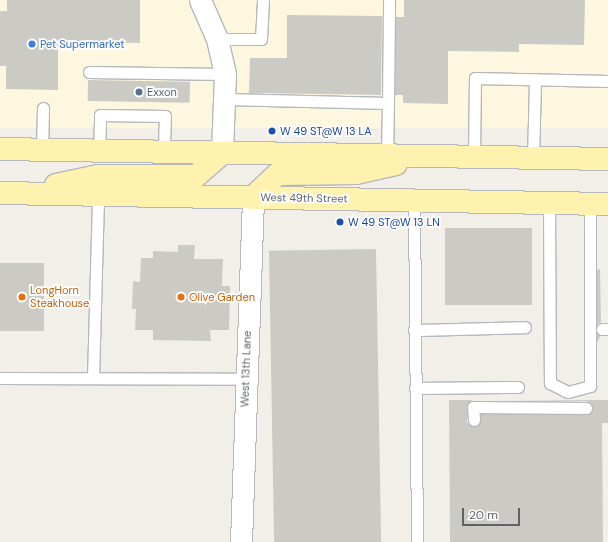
<!DOCTYPE html>
<style>
body{margin:0}
#map{position:relative;width:608px;height:542px;overflow:hidden;background:#f1efe8;font-family:"DM Sans",sans-serif}
div>[style]{position:absolute}
.commercial>*{inset:0;background:#fef7e0;transform-origin:0 0}
.building>*{inset:0;background:#cccac5;transform-origin:0 0}
.roads{filter:drop-shadow(1px 0 #b5b8bc) drop-shadow(-1px 0 #b5b8bc) drop-shadow(0 1px #b5b8bc) drop-shadow(0 -1px #b5b8bc)}
.service>*{height:11px;margin:-5.5px;padding:0 5.5px;transform-origin:5.5px;border-radius:5.5px;background:#fff}
.minor>*{height:21px;margin:-10.5px;padding:0 10.5px;transform-origin:10.5px;border-radius:10.5px;background:#fff}
.primary>*{height:22px;margin:-11px;padding:0 11px;transform-origin:11px;border-radius:11px;background:#fff2af}
.dots>*{width:11px;height:11px;translate:-50% -50%;box-sizing:border-box;border:2px solid #fff;border-radius:50%}
span{translate:-50% -50%;white-space:nowrap;text-align:center;line-height:1.15;-webkit-text-stroke:3.5px #fff;paint-order:stroke}
.shop-label{font-size:11px;color:#366cbe}
.left{translate:0 -50%;text-align:left}
.service-label{font-size:11px;color:#4e5e75}
.transit-label{font-size:11px;color:#164399}
.street-label{font-size:11px;color:#5f6368}
.food-label{font-size:11px;color:#c56008}
.scale{position:absolute;left:462px;top:508px;width:58px;height:18px;box-sizing:border-box;border:2px solid #5f6368;border-top:0;padding-left:5px;font-size:12px;line-height:14px;white-space:nowrap;color:#5f6368;-webkit-text-stroke:3px #fff;paint-order:stroke}
</style>
<div id="map">
<div class="commercial">
<div style="left:0;top:0;width:608px;height:128px"></div>
</div>
<div class="building">
<div style="clip-path:polygon(7px 0,140px 0,140px 43px,58px 41px,58px 90px,6px 89px,6px 66px,0 66px,0 11px,7px 11px)"></div>
<div style="clip-path:polygon(404px 0,585px 0,584px 45px,519px 44px,519px 52px,448px 51px,448px 104px,403px 103px,403px 95px,395px 95px,396px 17px,404px 17px)"></div>
<div style="clip-path:polygon(287px 15px,382px 16px,381px 95px,249px 93px,250px 58px,287px 58px)"></div>
<div style="left:88px;top:80px;width:102px;height:21px;rotate:1deg"></div>
<div style="left:445px;top:228px;width:87px;height:77px"></div>
<div style="clip-path:polygon(178px 245px,195px 245px,194px 259px,223px 259px,222px 286px,230px 286px,229px 330px,210px 330px,211px 341px,153px 340px,153px 330px,135px 330px,136px 309px,132px 309px,133px 281px,140px 282px,141px 258px,153px 258px,153px 251px,178px 252px)"></div>
<div style="left:376px;top:249px;width:293px;height:107px;rotate:89deg"></div>
<div style="left:0;top:263px;width:44px;height:68px"></div>
<div style="clip-path:polygon(600px 269px,601px 322px,597px 324px,597px 270px)"></div>
<div style="left:597px;top:334px;width:4px;height:26px;rotate:27deg"></div>
<div style="clip-path:polygon(449px 400px,472px 400px,467px 404px,467px 421px,468px 424px,474px 427px,480px 423px,481px 414px,586px 415px,590px 414px,593px 408px,592px 404px,586px 401px,498px 400px,608px 400px,608px 423px,602px 423px,603px 542px,450px 542px)"></div>
</div>
<div class="roads">
<div class="service">
<div style="left:217px;top:39px;width:44px"></div>
<div style="left:261px;top:39px;width:39px;rotate:-87deg"></div>
<div style="left:89px;top:72px;width:136px;rotate:0.8deg"></div>
<div style="left:225px;top:99px;width:163px;rotate:1.4deg"></div>
<div style="left:388px;top:103px;width:52px;rotate:91.1deg"></div>
<div style="left:388px;top:103px;width:103px;rotate:-89.4deg"></div>
<div style="left:42px;top:150px;width:42px;rotate:-88.6deg"></div>
<div style="left:99px;top:151px;width:36px;rotate:-88deg"></div>
<div style="left:100px;top:115px;width:65px;rotate:0.9deg"></div>
<div style="left:165px;top:116px;width:36px;rotate:92deg"></div>
<div style="left:474px;top:157px;width:79px;rotate:-89.3deg"></div>
<div style="left:475px;top:78px;width:133px;rotate:1.3deg"></div>
<div style="left:533px;top:158px;width:79px;rotate:-88.5deg"></div>
<div style="left:414px;top:200px;width:342px;rotate:89.5deg"></div>
<div style="left:549px;top:203px;width:180px;rotate:89.7deg"></div>
<div style="left:550px;top:383px;width:20px;rotate:27deg"></div>
<div style="left:568px;top:392px;width:23px;rotate:-15deg"></div>
<div style="left:590px;top:386px;width:182px;rotate:-90deg"></div>
<div style="left:602px;top:329px;width:6px"></div>
<div style="left:414px;top:330px;width:111px;rotate:-1.5deg"></div>
<div style="left:0;top:378px;width:246px;rotate:0.2deg"></div>
<div style="left:93px;top:378px;width:184px;rotate:-88.4deg"></div>
<div style="left:415px;top:388px;width:103px;rotate:-0.6deg"></div>
<div style="left:474px;top:420px;width:13px;rotate:-94deg"></div>
<div style="left:473px;top:407px;width:113px;rotate:0.5deg"></div>
</div>
<div class="minor">
<div style="left:200px;top:0;width:43px;rotate:66.4deg"></div>
<div style="left:217px;top:39px;width:36px;rotate:77deg"></div>
<div style="left:225px;top:74px;width:79px;rotate:92.2deg"></div>
<div style="left:241px;top:542px;width:345px;rotate:-88deg"></div>
</div>
<div class="primary">
<div style="left:0;top:149px;width:608px;rotate:0.94deg"></div>
<div style="left:56px;top:185px;width:43px;rotate:-12.1deg"></div>
<div style="left:98px;top:176px;width:98px"></div>
<div style="left:196px;top:176px;width:35px;rotate:-41deg"></div>
<div style="left:0;top:193px;width:608px;rotate:1.04deg"></div>
<div style="left:253px;top:197px;width:34px;rotate:-43deg"></div>
<div style="left:278px;top:174px;width:78px;rotate:-0.7deg"></div>
<div style="left:356px;top:173px;width:41px;rotate:-12.7deg"></div>
</div>
</div>
<div class="dots">
<div style="left:32px;top:44px;background:#3f7fe0"></div>
<div style="left:139px;top:92px;background:#5c6f8a"></div>
<div style="left:272px;top:131px;background:#1a4fb4"></div>
<div style="left:340px;top:222px;background:#1a4fb4"></div>
<div style="left:22px;top:297px;background:#e8710a"></div>
<div style="left:181px;top:297px;background:#e8710a"></div>
</div>
<div class="shop-label">
<span class="left" style="left:40px;top:44px">Pet Supermarket</span>
</div>
<div class="service-label">
<span class="left" style="left:147px;top:92px">Exxon</span>
</div>
<div class="transit-label">
<span class="left" style="left:280px;top:131px">W 49 ST@W 13 LA</span>
<span class="left" style="left:348px;top:222px">W 49 ST@W 13 LN</span>
</div>
<div class="street-label">
<span style="left:304px;top:198px;rotate:1deg">West 49th Street</span>
<span style="left:246px;top:369px;rotate:-88deg">West 13th Lane</span>
</div>
<div class="food-label">
<span class="left" style="left:30px;top:297px">LongHorn<br>Steakhouse</span>
<span class="left" style="left:189px;top:297px">Olive Garden</span>
</div>
<div class="scale">20 m</div>
</div>
